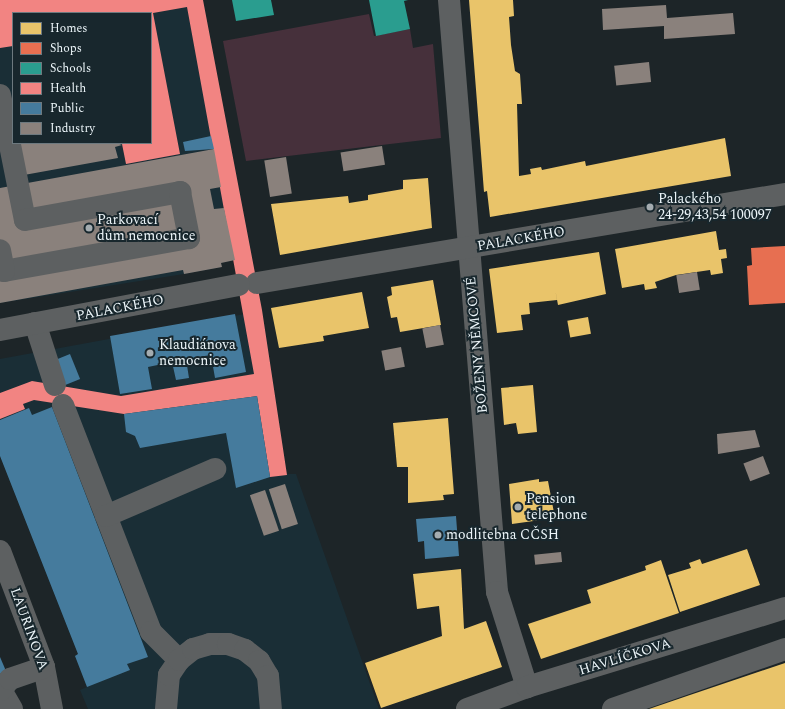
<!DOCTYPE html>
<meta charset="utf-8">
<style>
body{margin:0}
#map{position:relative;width:785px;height:709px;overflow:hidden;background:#1d2528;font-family:Spectral,serif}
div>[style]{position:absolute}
.built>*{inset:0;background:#1a2e36}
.green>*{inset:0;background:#46303b}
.homes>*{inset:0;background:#e9c46a;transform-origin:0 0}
.shops>*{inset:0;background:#e76f51}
.schools>*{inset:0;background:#2a9d8f}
.health>*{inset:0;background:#f28482}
.public>*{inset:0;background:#457b9d;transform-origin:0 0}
.industry>*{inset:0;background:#8a817c;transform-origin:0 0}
.minor>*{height:22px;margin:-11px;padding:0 11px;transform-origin:11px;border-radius:11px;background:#5d6061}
.dots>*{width:11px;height:11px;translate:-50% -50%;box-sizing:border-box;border:2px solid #18272d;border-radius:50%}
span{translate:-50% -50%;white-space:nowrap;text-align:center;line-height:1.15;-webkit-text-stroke:4px #18272d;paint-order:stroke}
.poi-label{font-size:14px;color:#ecf5f9}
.left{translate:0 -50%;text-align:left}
.street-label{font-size:14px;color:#ecf5f9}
.legend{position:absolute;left:12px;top:12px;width:140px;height:132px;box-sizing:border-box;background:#18272d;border:1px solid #6d797f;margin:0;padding:5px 7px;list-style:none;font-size:12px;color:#ecf5f9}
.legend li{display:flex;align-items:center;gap:8px;height:20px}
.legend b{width:20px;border:1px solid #6d797f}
</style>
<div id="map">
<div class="built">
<div style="clip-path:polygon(evenodd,0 0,203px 0,262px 310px,287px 474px,296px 474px,379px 709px,88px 709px,80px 690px,87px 687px,75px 656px,78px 654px,0 456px,0 359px,245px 314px,234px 260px,221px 263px,222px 267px,184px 274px,0 303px,0 0,13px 13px,151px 13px,151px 143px,13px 143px,13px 13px)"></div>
</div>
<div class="green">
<div style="clip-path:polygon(369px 14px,374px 36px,410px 29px,413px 48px,433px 44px,441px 138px,246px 161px,223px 41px)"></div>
</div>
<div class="homes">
<div style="clip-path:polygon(469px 0,513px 0,514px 16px,509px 17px,511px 45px,515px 71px,520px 74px,522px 104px,517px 104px,519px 176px,531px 174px,530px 169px,541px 167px,542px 170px,585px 161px,586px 166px,725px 138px,731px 176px,490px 217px,487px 191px,484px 192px)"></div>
<div style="clip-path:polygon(428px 178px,432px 228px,280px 255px,271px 204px,348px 196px,349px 203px,368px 200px,368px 195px,403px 189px,403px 180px)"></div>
<div style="clip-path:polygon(716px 231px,719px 250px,726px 249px,727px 258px,721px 259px,723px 273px,711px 275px,710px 270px,676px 275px,655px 282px,657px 288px,645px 290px,644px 284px,622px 288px,615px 249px)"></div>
<div style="clip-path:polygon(599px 252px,606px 294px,558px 305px,555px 289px,557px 300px,529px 303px,530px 314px,521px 315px,523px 330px,497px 333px,489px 269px)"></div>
<div style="clip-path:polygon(433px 280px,441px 325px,400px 332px,397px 317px,391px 318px,387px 297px,392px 295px,391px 287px)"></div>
<div style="clip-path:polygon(362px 292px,369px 328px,323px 336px,324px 341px,279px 348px,271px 308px)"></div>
<div style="left:588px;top:317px;width:17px;height:21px;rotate:80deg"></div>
<div style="clip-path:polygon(533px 385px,537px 432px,518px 434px,516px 423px,504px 425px,501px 388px)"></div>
<div style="clip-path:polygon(448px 418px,454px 494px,443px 495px,444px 500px,408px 503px,408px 467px,397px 467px,393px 423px)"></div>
<div style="clip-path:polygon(539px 479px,539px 482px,548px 481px,555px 518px,512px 524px,509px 484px)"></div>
<div style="clip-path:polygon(747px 549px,760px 585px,680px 612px,668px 575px,691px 568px,689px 563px,700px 559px,702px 564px)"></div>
<div style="clip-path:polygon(661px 560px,679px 613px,541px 659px,528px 624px,591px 603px,587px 590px,646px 570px,645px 566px)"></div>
<div style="clip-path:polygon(461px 569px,464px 629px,486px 621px,502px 667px,381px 708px,365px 663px,442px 636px,439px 606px,417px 609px,413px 574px)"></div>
<div style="clip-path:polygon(785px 663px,785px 709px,649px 709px,687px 696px)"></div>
</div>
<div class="shops">
<div style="clip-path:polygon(785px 246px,785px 303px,749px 305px,747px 266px,752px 265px,751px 248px)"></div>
</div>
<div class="schools">
<div style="clip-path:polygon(232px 0,271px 0,274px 15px,236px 21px)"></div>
<div style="clip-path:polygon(369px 0,408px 0,404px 1px,410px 29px,376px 36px)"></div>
</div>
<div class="health">
<div style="clip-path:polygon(0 0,203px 0,262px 310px,287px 475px,270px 477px,257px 396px,124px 414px,34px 400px,23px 404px,25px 409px,0 419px,0 393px,32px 381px,121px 396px,254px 374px,187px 7px,153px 13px,180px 154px,126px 164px,122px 144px,117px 143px,151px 143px,151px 13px,13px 13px,13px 46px,0 48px)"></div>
</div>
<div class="public">
<div style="clip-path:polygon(211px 136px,214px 149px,185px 151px,183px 142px)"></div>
<div style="clip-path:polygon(235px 314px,246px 372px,215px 378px,211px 355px,186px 359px,189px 378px,176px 380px,172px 362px,148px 367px,152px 389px,120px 394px,110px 336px)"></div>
<div style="left:70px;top:354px;width:27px;height:16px;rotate:68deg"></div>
<div style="clip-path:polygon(257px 396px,270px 477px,236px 488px,226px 433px,140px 448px,135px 436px,126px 432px,124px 414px)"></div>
<div style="clip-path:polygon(52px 407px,148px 657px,127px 664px,130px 670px,87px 687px,75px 656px,78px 654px,0 456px,0 420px,29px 408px,32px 415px)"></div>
<div style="clip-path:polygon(456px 516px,459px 556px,425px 559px,424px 541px,418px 542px,416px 519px)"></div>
<div style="clip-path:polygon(0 657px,6px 671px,0 674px)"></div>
</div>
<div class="industry">
<div style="clip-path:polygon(666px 5px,667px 18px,733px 13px,735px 34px,664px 39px,664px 26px,603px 30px,602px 9px)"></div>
<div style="left:649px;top:62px;width:20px;height:35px;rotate:84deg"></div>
<div style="clip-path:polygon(18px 143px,117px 143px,122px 145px,115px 147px,118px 158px,24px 175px)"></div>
<div style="left:382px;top:146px;width:19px;height:42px;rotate:81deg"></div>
<div style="clip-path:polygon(214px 149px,221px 187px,210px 189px,214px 209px,224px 208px,235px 260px,221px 263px,222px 267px,184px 274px,183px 270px,0 303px,0 188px)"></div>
<div style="left:286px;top:157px;width:37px;height:22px;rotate:81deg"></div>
<div style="left:697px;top:272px;width:18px;height:21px;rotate:81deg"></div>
<div style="left:440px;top:325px;width:20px;height:18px;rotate:79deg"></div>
<div style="left:401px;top:347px;width:20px;height:20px;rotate:79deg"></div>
<div style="clip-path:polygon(755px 430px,760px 447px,718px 454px,717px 434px)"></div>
<div style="left:763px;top:456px;width:19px;height:21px;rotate:69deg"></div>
<div style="left:285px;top:484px;width:42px;height:17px;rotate:72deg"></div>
<div style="left:265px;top:490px;width:43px;height:16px;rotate:71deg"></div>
<div style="left:561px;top:552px;width:10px;height:27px;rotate:84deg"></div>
</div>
<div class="minor">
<div style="left:449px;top:0;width:594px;rotate:85.36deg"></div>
<div style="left:497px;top:592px;width:100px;rotate:72.5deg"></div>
<div style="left:0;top:95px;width:127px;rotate:78.7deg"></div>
<div style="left:25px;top:220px;width:158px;rotate:-10.2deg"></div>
<div style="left:180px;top:192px;width:47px;rotate:78.9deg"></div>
<div style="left:189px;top:238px;width:188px;rotate:169.9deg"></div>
<div style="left:4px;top:271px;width:21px;rotate:-101deg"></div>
<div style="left:257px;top:283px;width:535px;rotate:-9.57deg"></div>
<div style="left:35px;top:323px;width:65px;rotate:72.1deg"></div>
<div style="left:0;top:330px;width:243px;rotate:-10.7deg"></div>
<div style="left:63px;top:405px;width:243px;rotate:68.8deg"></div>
<div style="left:151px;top:632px;width:40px;rotate:45deg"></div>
<div style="left:106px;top:516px;width:119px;rotate:-23.3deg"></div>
<div style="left:0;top:551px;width:124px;rotate:69.2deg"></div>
<div style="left:44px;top:667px;width:43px;rotate:79.2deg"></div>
<div style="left:12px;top:709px;width:22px;rotate:-120deg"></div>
<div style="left:1px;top:690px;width:14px;rotate:-51deg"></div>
<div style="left:10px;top:679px;width:36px;rotate:-19deg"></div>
<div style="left:166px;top:709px;width:34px;rotate:-85deg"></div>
<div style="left:169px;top:675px;width:18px;rotate:-56deg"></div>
<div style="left:179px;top:660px;width:18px;rotate:-38deg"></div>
<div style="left:193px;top:649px;width:18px;rotate:-16deg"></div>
<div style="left:210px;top:644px;width:18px"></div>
<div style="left:228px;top:644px;width:18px;rotate:19deg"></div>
<div style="left:245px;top:650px;width:18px;rotate:38deg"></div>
<div style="left:259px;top:661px;width:17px;rotate:59deg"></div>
<div style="left:268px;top:676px;width:33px;rotate:85deg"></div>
<div style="left:467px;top:709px;width:64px;rotate:-20.1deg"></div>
<div style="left:527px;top:687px;width:270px;rotate:-17deg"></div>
<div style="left:613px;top:709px;width:182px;rotate:-19.2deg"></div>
</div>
<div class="dots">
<div style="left:650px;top:207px;background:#a4acb0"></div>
<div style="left:89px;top:228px;background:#a4acb0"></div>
<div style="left:150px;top:353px;background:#a4acb0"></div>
<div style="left:518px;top:507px;background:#a4acb0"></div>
<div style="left:438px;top:535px;background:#a4acb0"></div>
</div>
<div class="poi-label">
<span class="left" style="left:658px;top:207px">Palackého<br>24-29,43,54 100097</span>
<span class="left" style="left:97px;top:228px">Parkovací<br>dům nemocnice</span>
<span class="left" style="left:159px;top:353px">Klaudiánova<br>nemocnice</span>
<span class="left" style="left:526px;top:507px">Pension<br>telephone</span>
<span class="left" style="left:446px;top:535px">modlitebna CČSH</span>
</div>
<div class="street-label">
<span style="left:521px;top:239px;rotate:-10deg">PALACKÉHO</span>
<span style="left:120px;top:308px;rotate:-11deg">PALACKÉHO</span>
<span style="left:477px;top:345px;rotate:-95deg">BOŽENY NĚMCOVÉ</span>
<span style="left:29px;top:629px;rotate:70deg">LAURINOVA</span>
<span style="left:625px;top:657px;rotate:-17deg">HAVLÍČKOVA</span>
</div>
<ul class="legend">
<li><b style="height:11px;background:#e9c46a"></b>Homes</li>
<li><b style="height:11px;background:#e76f51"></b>Shops</li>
<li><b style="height:11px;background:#2a9d8f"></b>Schools</li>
<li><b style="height:11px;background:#f28482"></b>Health</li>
<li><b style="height:11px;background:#457b9d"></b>Public</li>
<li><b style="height:11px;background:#8a817c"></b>Industry</li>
</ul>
</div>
